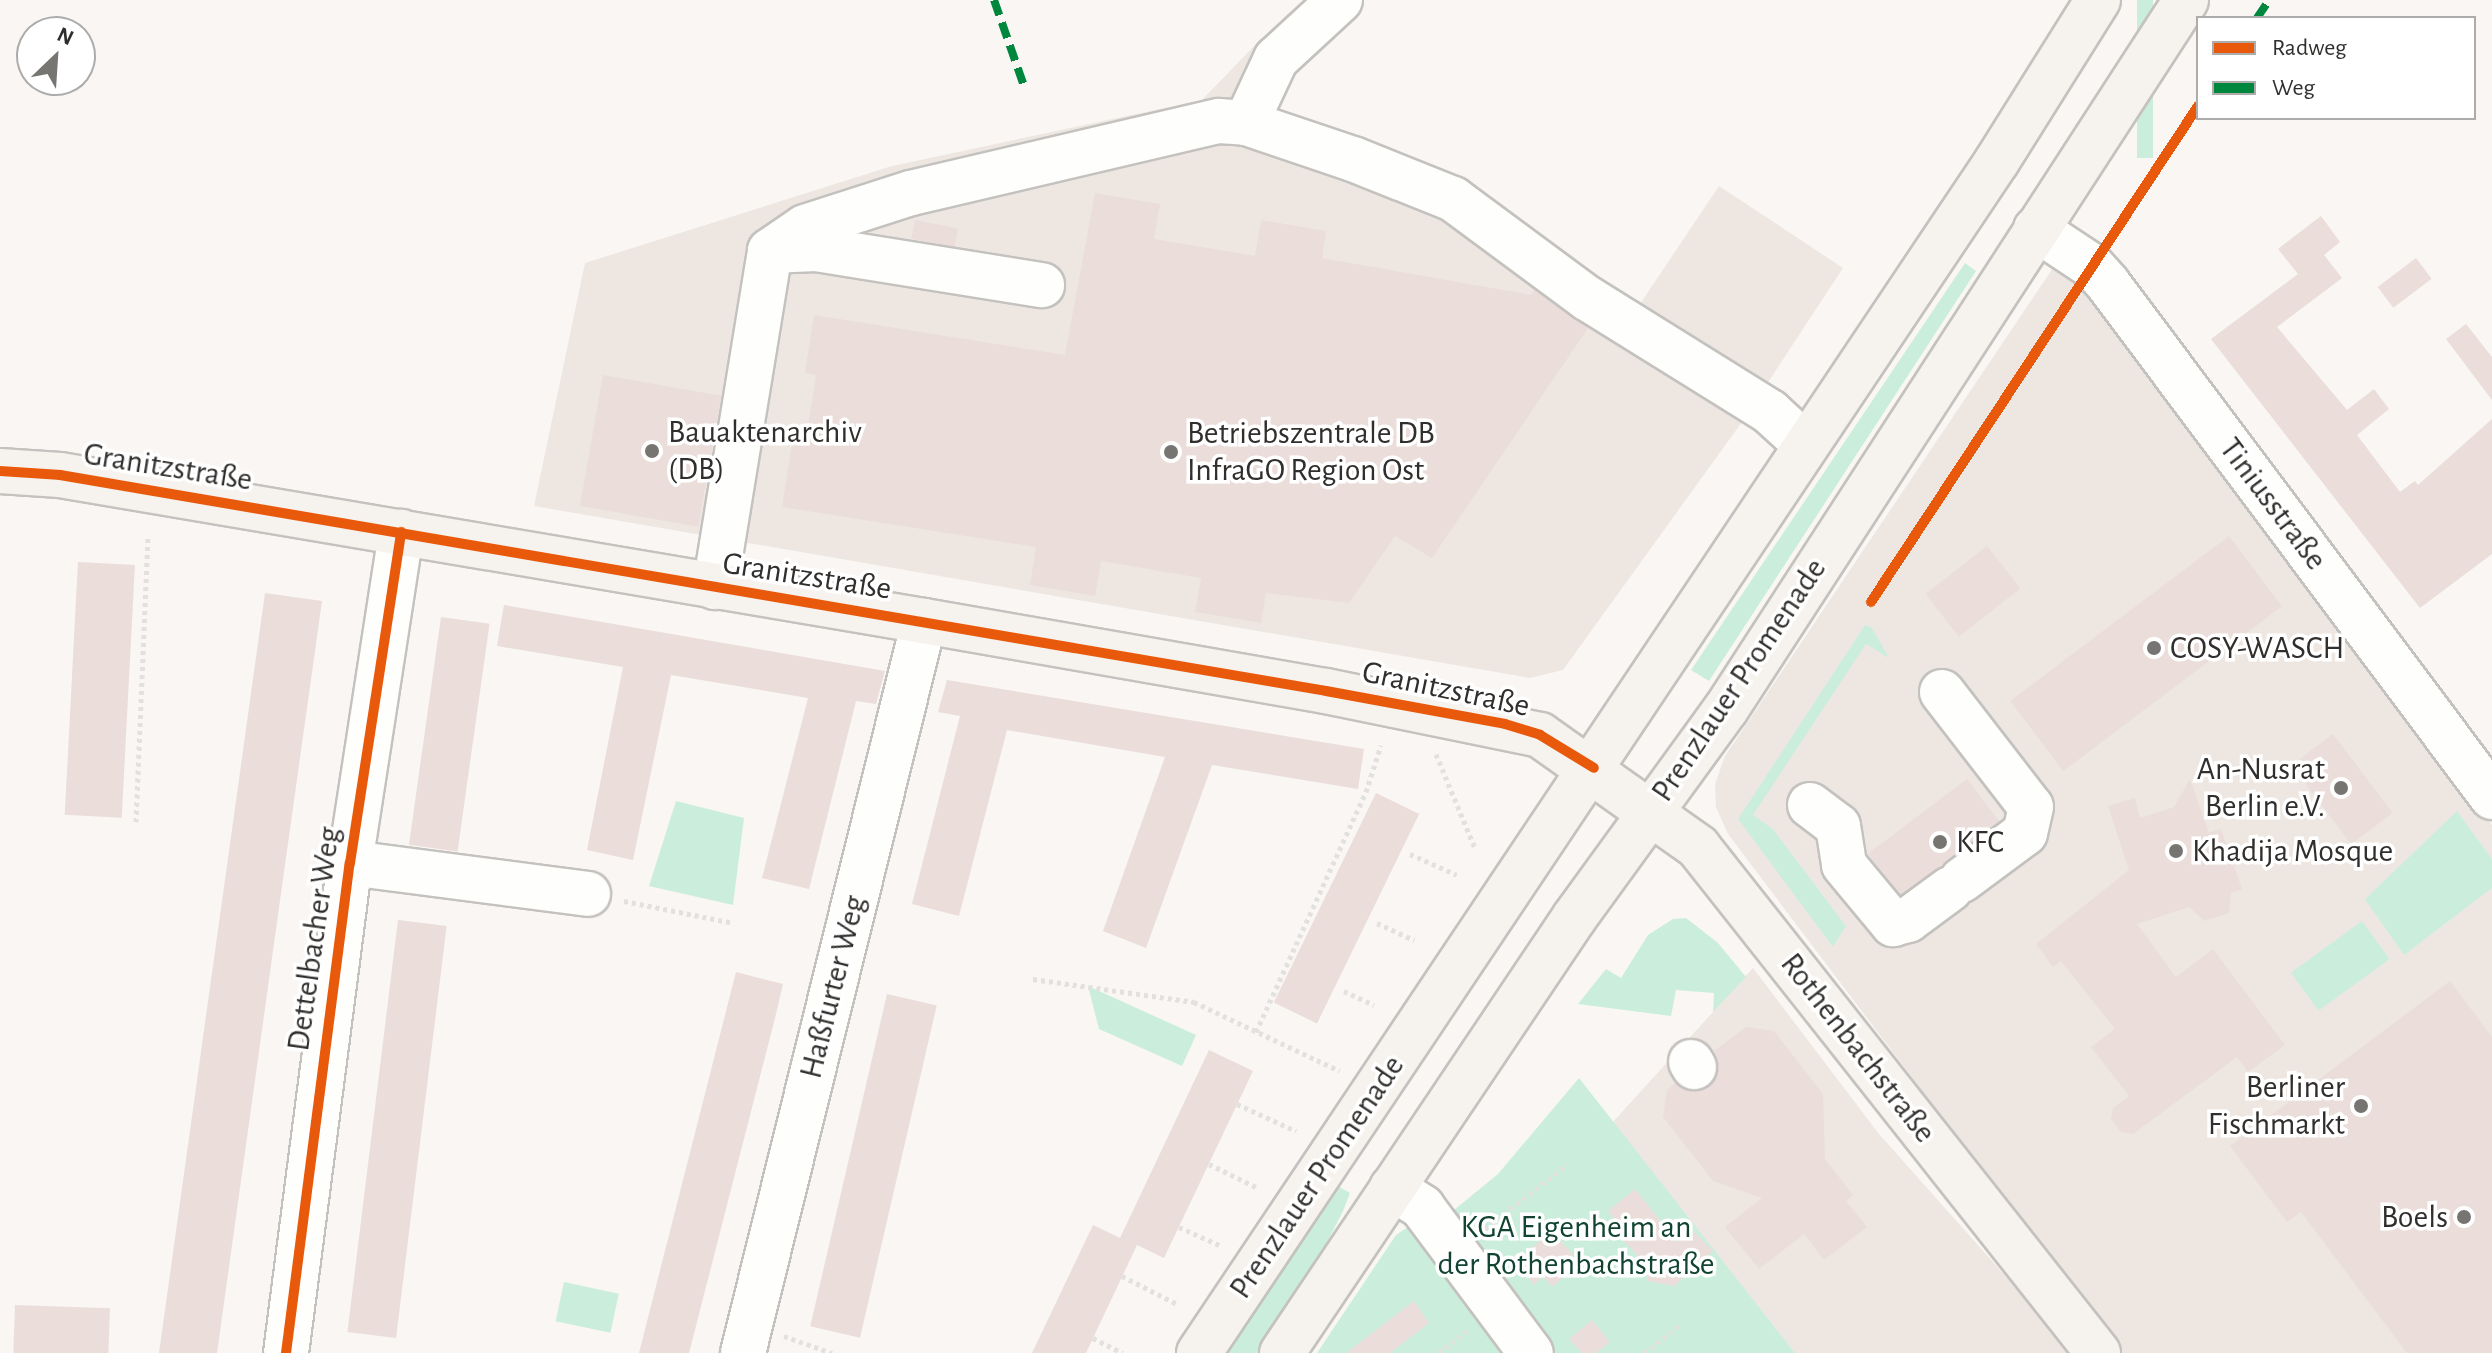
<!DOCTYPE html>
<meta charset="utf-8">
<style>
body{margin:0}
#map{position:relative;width:2492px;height:1353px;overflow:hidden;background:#f9f6f3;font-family:"Alegreya Sans",sans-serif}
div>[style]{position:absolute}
.built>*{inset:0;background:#eee7e1}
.green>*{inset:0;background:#cbeedc;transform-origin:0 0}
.building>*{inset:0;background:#eaddda;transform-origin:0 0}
.path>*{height:5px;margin-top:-2.5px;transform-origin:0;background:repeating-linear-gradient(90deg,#e2e1df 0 4px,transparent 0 8px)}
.roads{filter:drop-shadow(2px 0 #c4c2bf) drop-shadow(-2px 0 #c4c2bf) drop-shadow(0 2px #c4c2bf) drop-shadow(0 -2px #c4c2bf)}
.minor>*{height:44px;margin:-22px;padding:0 22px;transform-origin:22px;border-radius:22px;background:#fefefd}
.major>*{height:44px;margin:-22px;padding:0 22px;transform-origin:22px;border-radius:22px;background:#f6f2ed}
.quiet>*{height:8px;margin-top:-4px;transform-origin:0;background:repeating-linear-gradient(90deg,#00873e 0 16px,transparent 0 24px)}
.cycleway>*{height:10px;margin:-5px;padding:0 5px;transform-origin:5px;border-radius:5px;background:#e8590c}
.dots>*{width:22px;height:22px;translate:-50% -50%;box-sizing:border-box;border:4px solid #fff;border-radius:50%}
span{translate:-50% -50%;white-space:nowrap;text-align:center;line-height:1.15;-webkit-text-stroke:7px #fff;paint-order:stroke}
.poi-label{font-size:32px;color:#312f2d}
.left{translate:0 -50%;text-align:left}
.right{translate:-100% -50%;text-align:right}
.street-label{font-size:32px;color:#312f2d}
.park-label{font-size:32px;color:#124431}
.legend{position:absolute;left:2196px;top:16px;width:280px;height:104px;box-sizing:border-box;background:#fff;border:2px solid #adacab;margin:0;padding:10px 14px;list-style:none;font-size:24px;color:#312f2d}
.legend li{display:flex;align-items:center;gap:16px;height:40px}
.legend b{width:40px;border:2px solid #adacab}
.north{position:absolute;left:16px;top:16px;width:80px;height:80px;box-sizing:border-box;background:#fff;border:2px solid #adacab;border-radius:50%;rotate:25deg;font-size:22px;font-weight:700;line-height:32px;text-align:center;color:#312f2d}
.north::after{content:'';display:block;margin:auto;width:28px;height:36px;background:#777572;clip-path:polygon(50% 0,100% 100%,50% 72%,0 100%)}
</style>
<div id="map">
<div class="built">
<div style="clip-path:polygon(1257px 43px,1289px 70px,1275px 90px,1283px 117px,1636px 310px,1719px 186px,1843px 268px,1742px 422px,1563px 670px,1530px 678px,534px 506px,585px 263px,892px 166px,1202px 100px)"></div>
<div style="clip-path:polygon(2055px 265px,2075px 277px,2492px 825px,2492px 1353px,2120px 1353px,1728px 834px,1716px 807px,1715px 784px,1725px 756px)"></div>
<div style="clip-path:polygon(1753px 968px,1879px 1134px,2074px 1353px,1795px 1353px,1612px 1123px)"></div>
</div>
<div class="green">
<div style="left:2137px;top:0;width:16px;height:158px"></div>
<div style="clip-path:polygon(1965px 263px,1976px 271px,1709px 681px,1691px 670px)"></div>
<div style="clip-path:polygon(1865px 625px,1872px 628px,1889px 658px,1866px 644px,1753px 815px,1773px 829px,1846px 926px,1833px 947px,1738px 819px)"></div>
<div style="clip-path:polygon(676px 801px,744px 818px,733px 905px,649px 886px)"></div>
<div style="clip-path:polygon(2457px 811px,2492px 859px,2492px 888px,2404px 955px,2365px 899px)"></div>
<div style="clip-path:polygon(1686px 918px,1718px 943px,1746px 977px,1713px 1012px,1714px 993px,1676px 990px,1671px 1016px,1578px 1004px,1606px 969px,1621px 978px,1648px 935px,1673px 919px)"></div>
<div style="left:2362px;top:921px;width:47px;height:88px;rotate:54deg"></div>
<div style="clip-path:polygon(1088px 986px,1196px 1035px,1182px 1066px,1099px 1029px)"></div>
<div style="clip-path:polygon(1579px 1078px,1795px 1353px,1317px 1353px,1396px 1235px,1408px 1227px,1426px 1233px,1498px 1174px)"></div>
<div style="clip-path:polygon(1334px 1184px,1350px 1193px,1343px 1211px,1301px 1294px,1263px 1353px,1217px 1353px)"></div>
<div style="left:564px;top:1282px;width:56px;height:40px;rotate:12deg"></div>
</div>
<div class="building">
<div style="clip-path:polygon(1095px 193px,1160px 204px,1154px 239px,1255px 256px,1261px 220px,1326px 231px,1322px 258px,1531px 295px,1534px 290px,1588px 328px,1432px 558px,1395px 536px,1349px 603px,1266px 593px,1261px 623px,1195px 612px,1201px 578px,1101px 561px,1095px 596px,1030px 585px,1036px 547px,782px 507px,792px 444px,805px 445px,816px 375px,805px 373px,814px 315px,1065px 355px)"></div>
<div style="clip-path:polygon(2321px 216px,2340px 242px,2324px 255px,2342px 278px,2277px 327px,2347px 410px,2374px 389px,2389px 409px,2357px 435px,2400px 492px,2415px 481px,2418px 485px,2492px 419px,2492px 554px,2420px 608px,2211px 339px,2298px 274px,2278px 249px)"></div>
<div style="left:915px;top:220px;width:44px;height:19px;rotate:11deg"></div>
<div style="left:2416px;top:258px;width:26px;height:48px;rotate:53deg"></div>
<div style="clip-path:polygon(2466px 324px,2492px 357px,2492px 400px,2446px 339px)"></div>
<div style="left:603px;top:375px;width:120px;height:133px;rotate:10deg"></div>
<div style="left:2229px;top:536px;width:88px;height:274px;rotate:53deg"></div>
<div style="left:1987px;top:546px;width:54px;height:78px;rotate:52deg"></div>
<div style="left:78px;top:562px;width:57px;height:253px;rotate:3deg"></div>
<div style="clip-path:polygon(265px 593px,322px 601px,283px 879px,217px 1353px,159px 1353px)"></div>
<div style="clip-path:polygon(504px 605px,885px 671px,876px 704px,856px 701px,809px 889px,762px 878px,808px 698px,671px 675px,633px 860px,587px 850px,623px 667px,497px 646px)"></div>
<div style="left:441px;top:617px;width:49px;height:230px;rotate:8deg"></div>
<div style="clip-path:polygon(947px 680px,1364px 749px,1358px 789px,1212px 765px,1146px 948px,1103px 931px,1165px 757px,1007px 730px,959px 916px,912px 904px,960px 716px,938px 712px)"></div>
<div style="left:2333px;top:734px;width:99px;height:52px;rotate:53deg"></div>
<div style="left:1967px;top:779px;width:53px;height:124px;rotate:53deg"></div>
<div style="clip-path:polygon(2190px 779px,2209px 833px,2221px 829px,2242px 889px,2231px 893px,2229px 913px,2204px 921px,2189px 907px,2137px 924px,2176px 977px,2213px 949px,2285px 1045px,2248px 1072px,2237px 1057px,2133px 1134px,2121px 1132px,2111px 1119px,2113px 1108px,2129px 1096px,2091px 1047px,2115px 1029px,2061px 961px,2053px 967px,2036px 944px,2129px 870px,2108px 806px,2135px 798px,2140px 818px,2174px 807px)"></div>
<div style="left:1376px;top:793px;width:48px;height:233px;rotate:26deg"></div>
<div style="left:398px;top:920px;width:49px;height:415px;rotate:7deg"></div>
<div style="clip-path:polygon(736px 972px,783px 984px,775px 1018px,689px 1353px,639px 1353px)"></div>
<div style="clip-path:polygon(2450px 981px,2492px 1037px,2492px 1353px,2407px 1353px,2301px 1212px,2287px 1222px,2230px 1146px)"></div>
<div style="left:887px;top:994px;width:51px;height:341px;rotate:13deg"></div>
<div style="clip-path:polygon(1746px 1027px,1774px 1031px,1823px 1094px,1825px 1159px,1853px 1195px,1846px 1201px,1867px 1227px,1824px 1260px,1804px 1234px,1759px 1269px,1725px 1227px,1762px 1198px,1713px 1181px,1663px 1117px,1667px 1090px,1675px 1083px,1694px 1092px,1707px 1088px,1719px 1067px,1714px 1051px)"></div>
<div style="clip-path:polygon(1209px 1050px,1253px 1071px,1164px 1258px,1137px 1245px,1086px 1353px,1032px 1353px,1093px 1225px,1120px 1238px)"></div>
<div style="clip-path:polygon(1635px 1189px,1677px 1242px,1691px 1229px,1713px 1251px,1674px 1286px,1647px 1281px,1646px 1265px,1615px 1231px,1620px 1225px,1608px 1211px)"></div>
<div style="clip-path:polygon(1552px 1231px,1580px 1263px,1552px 1287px,1543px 1276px,1534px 1285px,1515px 1262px)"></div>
<div style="clip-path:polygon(1414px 1301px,1429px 1323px,1390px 1353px,1346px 1353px)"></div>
<div style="left:15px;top:1305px;width:95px;height:48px;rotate:2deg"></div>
<div style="clip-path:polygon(1592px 1320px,1610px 1342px,1596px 1353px,1582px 1353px,1569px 1339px)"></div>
</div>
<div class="path">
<div style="left:1436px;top:754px;width:102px;rotate:67.5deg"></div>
<div style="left:136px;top:822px;width:284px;rotate:-87.6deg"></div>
<div style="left:1410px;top:854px;width:51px;rotate:24.1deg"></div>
<div style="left:624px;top:901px;width:112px;rotate:11.3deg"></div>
<div style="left:1377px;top:923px;width:41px;rotate:24.7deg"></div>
<div style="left:1033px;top:979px;width:163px;rotate:8.1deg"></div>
<div style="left:1194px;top:1002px;width:161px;rotate:25.3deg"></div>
<div style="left:1344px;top:991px;width:33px;rotate:25deg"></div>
<div style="left:1256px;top:1032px;width:264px;rotate:-65.4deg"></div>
<div style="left:1366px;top:792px;width:49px;rotate:-72.3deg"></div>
<div style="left:1237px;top:1104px;width:65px;rotate:24.6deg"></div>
<div style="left:1209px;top:1164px;width:55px;rotate:26.1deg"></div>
<div style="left:1179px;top:1227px;width:44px;rotate:24.2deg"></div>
<div style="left:1485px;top:1229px;width:105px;rotate:-38.1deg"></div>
<div style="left:1122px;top:1276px;width:64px;rotate:27deg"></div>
<div style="left:784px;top:1336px;width:51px;rotate:19.5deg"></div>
<div style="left:1093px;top:1338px;width:33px;rotate:27deg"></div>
<div style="left:1439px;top:1353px;width:39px;rotate:-38deg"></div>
<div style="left:1644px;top:1353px;width:46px;rotate:-37.9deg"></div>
</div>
<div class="roads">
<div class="minor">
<div style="left:1246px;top:123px;width:71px;rotate:-64.9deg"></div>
<div style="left:1276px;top:59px;width:87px;rotate:-42.7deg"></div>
<div style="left:2036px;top:229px;width:67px;rotate:33.5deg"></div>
<div style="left:2092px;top:266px;width:24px;rotate:48deg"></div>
<div style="left:2108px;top:284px;width:641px;rotate:53.18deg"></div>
<div style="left:770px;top:251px;width:46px;rotate:-2.5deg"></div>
<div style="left:816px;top:249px;width:229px;rotate:9.1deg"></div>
<div style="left:715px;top:587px;width:340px;rotate:-80.7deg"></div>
<div style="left:770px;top:251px;width:42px;rotate:-34.4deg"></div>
<div style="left:805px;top:227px;width:111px;rotate:-17.8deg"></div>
<div style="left:911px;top:193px;width:316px;rotate:-13.2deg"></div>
<div style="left:1219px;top:121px;width:27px;rotate:4deg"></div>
<div style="left:1246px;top:123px;width:113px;rotate:18.6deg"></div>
<div style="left:1353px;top:159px;width:108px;rotate:21.8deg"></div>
<div style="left:1453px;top:199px;width:167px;rotate:36.5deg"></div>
<div style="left:1587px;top:298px;width:216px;rotate:31.9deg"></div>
<div style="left:1770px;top:412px;width:49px;rotate:42.5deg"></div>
<div style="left:1942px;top:692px;width:145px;rotate:52.3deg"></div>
<div style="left:2031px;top:807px;width:27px;rotate:103deg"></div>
<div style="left:2025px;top:833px;width:79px;rotate:143.3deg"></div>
<div style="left:1810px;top:805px;width:35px;rotate:37deg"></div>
<div style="left:1838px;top:826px;width:39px;rotate:81deg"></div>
<div style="left:1844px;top:865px;width:77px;rotate:50.3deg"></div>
<div style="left:1893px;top:924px;width:16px;rotate:-15deg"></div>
<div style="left:1908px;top:920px;width:52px;rotate:-36.4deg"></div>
<div style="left:350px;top:863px;width:240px;rotate:7.4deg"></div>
<div style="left:1691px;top:1062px;width:6px;rotate:59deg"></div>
<div style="left:1392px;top:1188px;width:36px;rotate:32deg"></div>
<div style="left:1422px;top:1207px;width:182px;rotate:53.3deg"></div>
<div style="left:286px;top:1353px;width:494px;rotate:-82.6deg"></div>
<div style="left:350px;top:863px;width:335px;rotate:-81.2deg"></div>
<div style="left:743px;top:1353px;width:754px;rotate:-76.11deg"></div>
</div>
<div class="major">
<div style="left:0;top:471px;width:60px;rotate:3.8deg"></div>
<div style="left:60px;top:475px;width:876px;rotate:9.59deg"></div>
<div style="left:924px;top:621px;width:408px;rotate:9.9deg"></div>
<div style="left:1326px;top:691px;width:218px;rotate:11.6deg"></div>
<div style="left:1540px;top:735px;width:194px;rotate:35.3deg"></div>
<div style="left:1698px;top:847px;width:645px;rotate:51.67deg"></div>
<div style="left:1199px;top:1353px;width:1434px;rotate:-56.2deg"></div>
<div style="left:1997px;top:161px;width:190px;rotate:-57.9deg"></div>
<div style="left:1282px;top:1353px;width:524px;rotate:-56.13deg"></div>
<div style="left:1574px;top:918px;width:258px;rotate:-54deg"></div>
<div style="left:1726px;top:709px;width:845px;rotate:-57.02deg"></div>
</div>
</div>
<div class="quiet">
<div style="left:994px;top:0;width:91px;rotate:70.8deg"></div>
<div style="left:2257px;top:18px;width:22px;rotate:-56deg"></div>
</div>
<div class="cycleway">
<div style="left:0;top:471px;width:60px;rotate:3.8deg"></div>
<div style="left:60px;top:475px;width:1284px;rotate:9.68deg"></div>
<div style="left:1326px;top:691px;width:182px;rotate:10.4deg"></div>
<div style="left:1505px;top:724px;width:37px;rotate:17deg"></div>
<div style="left:1540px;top:735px;width:63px;rotate:31.4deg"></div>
<div style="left:1871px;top:602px;width:594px;rotate:-56.6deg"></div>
<div style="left:286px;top:1353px;width:494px;rotate:-82.6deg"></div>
<div style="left:350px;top:863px;width:335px;rotate:-81.2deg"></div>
</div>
<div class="dots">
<div style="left:652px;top:451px;background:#777572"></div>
<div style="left:1171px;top:452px;background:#777572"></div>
<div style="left:2154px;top:648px;background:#777572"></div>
<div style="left:2341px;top:788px;background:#777572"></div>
<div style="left:1940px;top:842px;background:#777572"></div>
<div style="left:2176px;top:851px;background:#777572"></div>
<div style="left:2361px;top:1106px;background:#777572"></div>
<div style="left:2464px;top:1217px;background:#777572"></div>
</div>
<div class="poi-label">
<span class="left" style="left:668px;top:451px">Bauaktenarchiv<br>(DB)</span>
<span class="left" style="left:1187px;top:452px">Betriebszentrale DB<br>InfraGO Region Ost</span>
<span class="left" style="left:2170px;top:648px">COSY-WASCH</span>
<span class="right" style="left:2325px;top:788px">An-Nusrat<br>Berlin e.V.</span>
<span class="left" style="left:1956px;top:842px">KFC</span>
<span class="left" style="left:2192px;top:851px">Khadija Mosque</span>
<span class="right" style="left:2345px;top:1106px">Berliner<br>Fischmarkt</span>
<span class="right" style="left:2448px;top:1217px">Boels</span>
</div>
<div class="street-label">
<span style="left:168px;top:467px;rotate:9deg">Granitzstraße</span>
<span style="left:2273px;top:504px;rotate:53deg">Tiniusstraße</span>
<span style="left:807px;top:576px;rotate:9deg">Granitzstraße</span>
<span style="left:1739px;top:680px;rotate:-56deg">Prenzlauer Promenade</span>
<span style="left:1446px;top:689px;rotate:12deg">Granitzstraße</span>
<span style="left:314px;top:939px;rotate:-82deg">Dettelbacher Weg</span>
<span style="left:833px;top:987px;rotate:-76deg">Haßfurter Weg</span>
<span style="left:1858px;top:1048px;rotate:52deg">Rothenbachstraße</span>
<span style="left:1317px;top:1177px;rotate:-56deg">Prenzlauer Promenade</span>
</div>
<div class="park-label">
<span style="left:1576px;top:1246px">KGA Eigenheim an<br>der Rothenbachstraße</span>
</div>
<ul class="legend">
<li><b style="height:10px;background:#e8590c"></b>Radweg</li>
<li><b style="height:10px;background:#00873e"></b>Weg</li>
</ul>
<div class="north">N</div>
</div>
